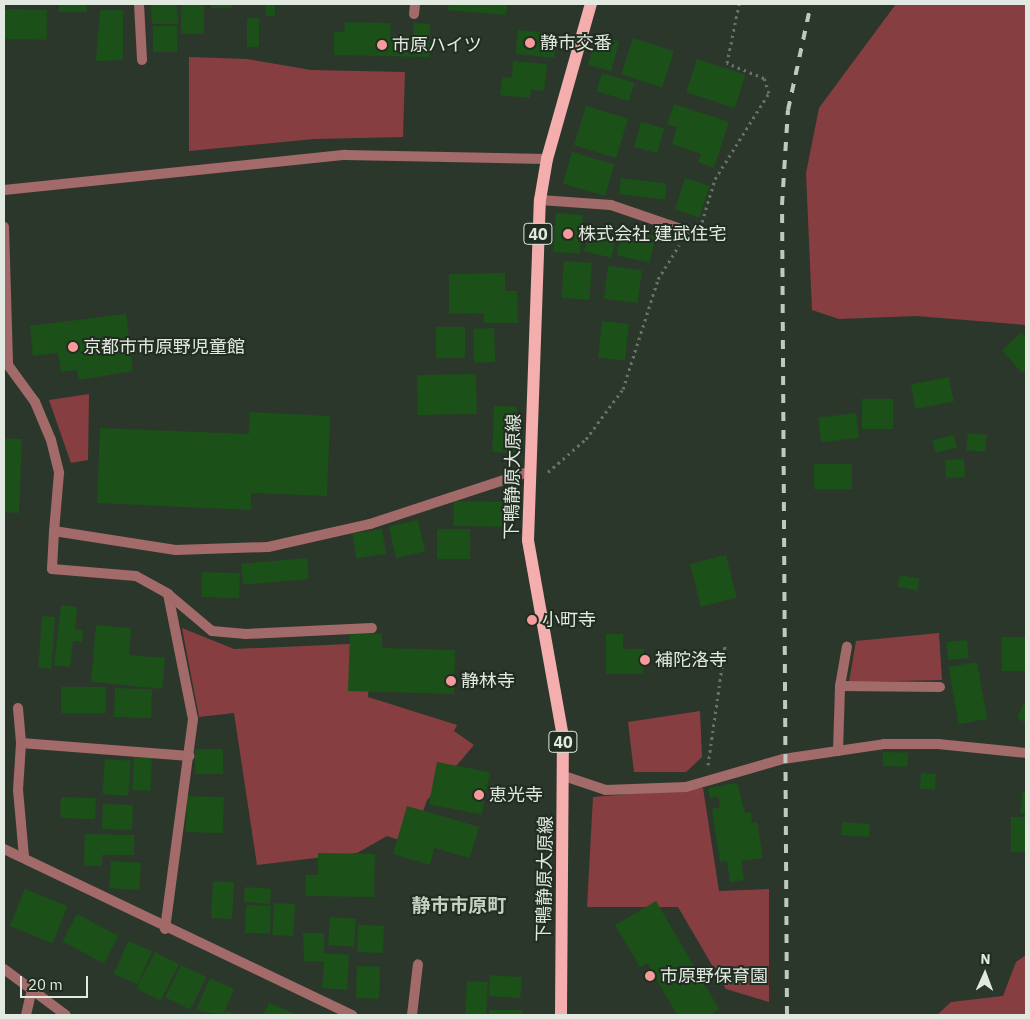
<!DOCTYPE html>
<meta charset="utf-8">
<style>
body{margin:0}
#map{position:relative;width:1030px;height:1019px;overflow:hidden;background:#2c372b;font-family:"IBM Plex Sans","Noto Sans JP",sans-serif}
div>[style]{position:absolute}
.green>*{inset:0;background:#873e41}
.building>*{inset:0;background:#1b5019;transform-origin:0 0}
.path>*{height:3px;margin-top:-1.5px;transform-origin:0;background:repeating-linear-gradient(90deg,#697268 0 2.5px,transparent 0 6.5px)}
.lane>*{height:10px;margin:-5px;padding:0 5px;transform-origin:5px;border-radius:5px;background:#a36a6a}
.street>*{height:10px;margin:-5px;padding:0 5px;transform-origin:5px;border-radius:5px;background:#a36a6a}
.primary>*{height:12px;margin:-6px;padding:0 6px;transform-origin:6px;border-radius:6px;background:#f5aeae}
.rail>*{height:4px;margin-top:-2px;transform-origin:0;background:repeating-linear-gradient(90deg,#c0c8bf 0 9px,transparent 0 18px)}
.dots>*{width:14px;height:14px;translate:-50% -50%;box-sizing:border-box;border:2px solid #222d21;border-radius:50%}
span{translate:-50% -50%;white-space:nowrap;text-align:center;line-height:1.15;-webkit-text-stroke:4px #222d21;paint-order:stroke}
.shield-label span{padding:1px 4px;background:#222d21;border:1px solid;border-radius:4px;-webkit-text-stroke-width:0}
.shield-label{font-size:16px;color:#e2e9e1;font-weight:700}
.poi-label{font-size:18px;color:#e2e9e1}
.left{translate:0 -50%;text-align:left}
.street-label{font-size:18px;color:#e2e9e1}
.neighbourhood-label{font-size:19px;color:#c5d2c3;font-weight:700}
.frame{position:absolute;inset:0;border:5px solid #e2e9e1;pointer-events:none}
.north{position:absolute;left:960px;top:949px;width:50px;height:50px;-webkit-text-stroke:4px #222d21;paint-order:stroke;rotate:2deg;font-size:14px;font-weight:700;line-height:20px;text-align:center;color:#e2e9e1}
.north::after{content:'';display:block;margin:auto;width:18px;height:22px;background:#e2e9e1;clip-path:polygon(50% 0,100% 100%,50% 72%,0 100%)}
.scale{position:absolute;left:20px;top:976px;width:68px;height:22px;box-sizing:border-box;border:2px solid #e2e9e1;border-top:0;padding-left:6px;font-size:15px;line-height:18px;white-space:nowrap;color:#e2e9e1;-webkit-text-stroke:4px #222d21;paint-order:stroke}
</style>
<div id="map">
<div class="green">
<div style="clip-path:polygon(896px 4px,1026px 4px,1026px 325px,916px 316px,839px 319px,812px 310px,806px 173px,819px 108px)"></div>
<div style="clip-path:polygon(189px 57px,247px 59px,311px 70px,405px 72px,403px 137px,314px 139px,189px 151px)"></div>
<div style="clip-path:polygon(89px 394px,88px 460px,71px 463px,49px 400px)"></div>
<div style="clip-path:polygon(182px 628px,234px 649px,372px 643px,368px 697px,457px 725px,454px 731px,474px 745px,427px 800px,411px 844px,387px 836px,357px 853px,257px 865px,234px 713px,199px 717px)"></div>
<div style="clip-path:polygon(939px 633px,942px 680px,849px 682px,856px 641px)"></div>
<div style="clip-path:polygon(700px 711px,702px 757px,686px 772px,634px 772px,628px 722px)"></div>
<div style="clip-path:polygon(703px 788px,719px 891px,769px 889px,769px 1002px,726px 989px,678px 907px,587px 907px,593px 797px)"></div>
<div style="clip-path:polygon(1026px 955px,1026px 1015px,937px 1015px,951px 1002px,1003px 996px,1016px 962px)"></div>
</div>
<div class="building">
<div style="left:59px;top:4px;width:28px;height:8px"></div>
<div style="clip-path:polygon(151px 4px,176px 4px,179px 24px,152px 24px)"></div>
<div style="left:181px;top:4px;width:23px;height:30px"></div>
<div style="left:211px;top:4px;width:21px;height:4px"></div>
<div style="left:266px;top:4px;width:9px;height:12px"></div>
<div style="clip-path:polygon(449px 4px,507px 4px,506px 15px,448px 10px)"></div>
<div style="left:4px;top:9px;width:43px;height:30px;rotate:1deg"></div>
<div style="clip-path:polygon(100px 10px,123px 10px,123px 60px,96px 61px)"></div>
<div style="left:247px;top:18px;width:12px;height:29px"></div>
<div style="clip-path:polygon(345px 22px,391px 23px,390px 35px,413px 36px,414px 23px,430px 24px,429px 57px,334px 55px,334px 32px,344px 32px)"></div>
<div style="left:153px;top:26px;width:24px;height:26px"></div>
<div style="left:518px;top:30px;width:39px;height:24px;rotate:6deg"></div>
<div style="left:596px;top:35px;width:24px;height:31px;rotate:15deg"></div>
<div style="left:633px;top:38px;width:43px;height:38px;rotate:18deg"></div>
<div style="left:697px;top:59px;width:51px;height:35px;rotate:18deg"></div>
<div style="clip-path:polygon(513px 61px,547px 64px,544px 91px,531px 89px,530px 98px,500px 95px,502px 77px,512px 78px)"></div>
<div style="left:602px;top:73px;width:34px;height:19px;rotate:17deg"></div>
<div style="clip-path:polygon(674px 104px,729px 122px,714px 168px,698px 162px,701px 154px,672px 144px,677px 127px,667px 124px)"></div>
<div style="left:586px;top:106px;width:44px;height:41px;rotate:17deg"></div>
<div style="left:641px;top:122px;width:24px;height:26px;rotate:15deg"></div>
<div style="left:572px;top:152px;width:44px;height:33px;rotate:16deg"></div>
<div style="left:621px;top:178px;width:46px;height:16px;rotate:7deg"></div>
<div style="left:685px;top:178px;width:26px;height:33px;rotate:18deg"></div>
<div style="left:556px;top:213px;width:27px;height:39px;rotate:4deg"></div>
<div style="left:590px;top:226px;width:28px;height:26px;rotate:13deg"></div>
<div style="left:622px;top:230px;width:34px;height:26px;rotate:12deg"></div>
<div style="left:564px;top:261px;width:28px;height:37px;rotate:4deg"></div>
<div style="left:608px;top:266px;width:34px;height:33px;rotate:7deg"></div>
<div style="clip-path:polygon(505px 273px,505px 291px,517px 291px,518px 323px,484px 323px,484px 313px,449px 314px,449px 274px)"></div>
<div style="clip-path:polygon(126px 314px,130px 344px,113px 346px,114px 351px,130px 348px,133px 371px,79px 380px,77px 370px,61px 372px,58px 353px,33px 356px,30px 326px)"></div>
<div style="left:602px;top:321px;width:27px;height:37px;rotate:6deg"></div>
<div style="left:436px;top:327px;width:29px;height:31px"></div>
<div style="left:494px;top:328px;width:34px;height:21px;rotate:88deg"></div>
<div style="clip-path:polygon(1022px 332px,1026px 337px,1026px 369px,1022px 373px,1002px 350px)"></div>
<div style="left:476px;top:374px;width:40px;height:59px;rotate:89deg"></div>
<div style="left:949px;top:377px;width:25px;height:39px;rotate:79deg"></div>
<div style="left:862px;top:399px;width:31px;height:30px"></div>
<div style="left:494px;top:406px;width:23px;height:46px;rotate:2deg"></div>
<div style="clip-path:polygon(250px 412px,330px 416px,327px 496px,251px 493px,251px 510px,97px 503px,100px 428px,249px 434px)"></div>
<div style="left:856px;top:413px;width:25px;height:38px;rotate:83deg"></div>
<div style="left:968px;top:433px;width:19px;height:17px;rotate:6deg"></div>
<div style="left:954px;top:435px;width:13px;height:22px;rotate:77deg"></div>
<div style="clip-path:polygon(4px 439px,22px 439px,19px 513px,4px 512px)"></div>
<div style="left:964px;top:459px;width:18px;height:19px;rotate:87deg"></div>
<div style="left:814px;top:464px;width:38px;height:25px"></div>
<div style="left:454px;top:501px;width:54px;height:25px;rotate:1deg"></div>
<div style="left:418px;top:520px;width:32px;height:30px;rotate:77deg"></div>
<div style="left:382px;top:529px;width:25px;height:30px;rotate:81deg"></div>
<div style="left:437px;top:529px;width:33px;height:30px"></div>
<div style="left:726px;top:555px;width:44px;height:37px;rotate:76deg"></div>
<div style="left:307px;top:558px;width:21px;height:66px;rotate:85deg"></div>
<div style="left:202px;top:572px;width:38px;height:25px;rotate:2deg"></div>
<div style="left:900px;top:575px;width:20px;height:12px;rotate:11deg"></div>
<div style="clip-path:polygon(61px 605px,77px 607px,75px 629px,83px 630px,82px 642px,73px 641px,70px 667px,54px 665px)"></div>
<div style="left:42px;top:616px;width:13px;height:52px;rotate:4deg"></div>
<div style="clip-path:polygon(96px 625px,131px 628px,129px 655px,165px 658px,162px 689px,91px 682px)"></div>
<div style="clip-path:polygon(350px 633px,382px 634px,382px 648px,455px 650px,454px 694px,348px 691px)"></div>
<div style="clip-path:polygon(606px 634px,623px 634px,623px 649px,644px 649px,643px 674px,606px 674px)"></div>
<div style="left:1002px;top:637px;width:23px;height:34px"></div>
<div style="left:967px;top:640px;width:18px;height:21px;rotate:84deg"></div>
<div style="left:977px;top:662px;width:58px;height:29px;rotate:80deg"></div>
<div style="left:61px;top:687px;width:45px;height:26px"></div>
<div style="left:115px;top:688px;width:37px;height:29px;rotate:2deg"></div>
<div style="clip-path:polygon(1024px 703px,1026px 704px,1026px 723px,1017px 718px)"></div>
<div style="left:195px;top:749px;width:28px;height:25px"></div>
<div style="left:883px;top:752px;width:25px;height:14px;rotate:2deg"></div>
<div style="left:134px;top:757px;width:18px;height:33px;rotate:3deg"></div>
<div style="left:105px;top:759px;width:26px;height:35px;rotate:4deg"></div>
<div style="left:437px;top:762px;width:54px;height:43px;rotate:11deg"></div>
<div style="left:921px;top:773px;width:15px;height:16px;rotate:4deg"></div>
<div style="clip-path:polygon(737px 783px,745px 813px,751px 812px,752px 823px,757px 822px,763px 858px,741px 861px,744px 880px,730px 882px,727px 861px,720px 862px,712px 809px,720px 807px,718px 796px,710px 798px,708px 788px)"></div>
<div style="clip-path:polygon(1023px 791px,1026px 792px,1026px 814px,1020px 813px)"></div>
<div style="left:187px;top:796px;width:37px;height:36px;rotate:2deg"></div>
<div style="left:61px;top:797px;width:35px;height:21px;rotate:2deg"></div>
<div style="left:103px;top:804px;width:30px;height:25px;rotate:2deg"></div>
<div style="clip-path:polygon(407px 806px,479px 827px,470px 858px,434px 848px,430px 865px,393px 854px)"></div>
<div style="left:1011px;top:817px;width:15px;height:35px"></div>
<div style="left:842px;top:822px;width:28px;height:13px;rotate:4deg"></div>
<div style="clip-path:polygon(85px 834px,134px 835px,134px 855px,102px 855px,102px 866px,84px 866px)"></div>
<div style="clip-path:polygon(318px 853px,375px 854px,374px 897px,306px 896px,306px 875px,318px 875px)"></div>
<div style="left:111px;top:861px;width:30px;height:27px;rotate:4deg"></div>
<div style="left:213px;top:881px;width:21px;height:37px;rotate:3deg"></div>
<div style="left:245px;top:887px;width:26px;height:15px;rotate:4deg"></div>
<div style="left:25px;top:889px;width:46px;height:40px;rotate:22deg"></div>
<div style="clip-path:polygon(656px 901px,719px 1009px,709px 1015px,677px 1015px,647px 963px,640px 967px,615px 925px)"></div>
<div style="left:274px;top:903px;width:21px;height:32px;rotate:3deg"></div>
<div style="left:246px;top:905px;width:25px;height:28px;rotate:2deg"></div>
<div style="left:77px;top:914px;width:47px;height:31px;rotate:28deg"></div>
<div style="left:330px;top:917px;width:26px;height:28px;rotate:4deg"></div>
<div style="left:358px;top:925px;width:26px;height:27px;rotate:2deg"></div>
<div style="clip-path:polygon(303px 933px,324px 933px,324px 953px,349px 955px,347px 990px,322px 988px,324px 961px,304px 961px)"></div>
<div style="left:128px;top:941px;width:26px;height:36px;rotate:23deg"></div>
<div style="left:155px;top:952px;width:27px;height:41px;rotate:27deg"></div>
<div style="left:181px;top:965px;width:28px;height:36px;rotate:26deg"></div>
<div style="left:357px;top:966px;width:23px;height:32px;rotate:2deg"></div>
<div style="left:490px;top:975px;width:32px;height:21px;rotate:4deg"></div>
<div style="clip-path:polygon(210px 978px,234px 989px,223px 1015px,196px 1010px)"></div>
<div style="left:467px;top:981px;width:21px;height:34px;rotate:3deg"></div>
<div style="clip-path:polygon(269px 1003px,293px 1013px,292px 1015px,263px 1015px)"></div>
<div style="left:489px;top:1010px;width:33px;height:5px"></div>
<div style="clip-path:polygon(226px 1011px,239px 1015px,225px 1015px)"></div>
</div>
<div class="path">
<div style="left:702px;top:222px;width:45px;rotate:-73.2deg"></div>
<div style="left:715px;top:179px;width:102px;rotate:-57.9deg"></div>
<div style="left:769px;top:93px;width:16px;rotate:-108deg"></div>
<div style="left:764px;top:78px;width:40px;rotate:-158deg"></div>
<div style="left:727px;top:63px;width:60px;rotate:-78.5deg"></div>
<div style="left:548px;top:472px;width:50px;rotate:-41deg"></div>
<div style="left:586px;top:439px;width:62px;rotate:-53.5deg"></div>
<div style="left:623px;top:389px;width:115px;rotate:-72.3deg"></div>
<div style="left:658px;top:279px;width:40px;rotate:-58deg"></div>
<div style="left:708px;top:765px;width:120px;rotate:-81.9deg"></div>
</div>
<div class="lane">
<div style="left:139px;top:4px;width:56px;rotate:86.9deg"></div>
<div style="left:414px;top:14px;width:10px;rotate:-84deg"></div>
<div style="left:840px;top:686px;width:40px;rotate:-80deg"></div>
<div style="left:838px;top:751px;width:65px;rotate:-88.2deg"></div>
<div style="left:840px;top:686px;width:100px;rotate:0.6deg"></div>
</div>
<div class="street">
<div style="left:4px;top:190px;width:343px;rotate:-5.9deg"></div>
<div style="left:345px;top:155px;width:202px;rotate:1.1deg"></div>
<div style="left:540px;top:200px;width:71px;rotate:4deg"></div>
<div style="left:611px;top:205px;width:87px;rotate:18.9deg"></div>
<div style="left:4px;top:227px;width:138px;rotate:88.3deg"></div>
<div style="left:8px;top:365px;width:46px;rotate:53.9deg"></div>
<div style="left:35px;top:402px;width:41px;rotate:67.2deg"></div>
<div style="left:51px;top:440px;width:34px;rotate:76deg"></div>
<div style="left:59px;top:473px;width:58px;rotate:94.9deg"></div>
<div style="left:54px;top:531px;width:123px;rotate:8.9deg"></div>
<div style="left:176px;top:550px;width:92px;rotate:-1.9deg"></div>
<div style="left:268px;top:547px;width:105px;rotate:-12.7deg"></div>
<div style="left:370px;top:524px;width:169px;rotate:-18.2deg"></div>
<div style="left:54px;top:531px;width:38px;rotate:93deg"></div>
<div style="left:52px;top:569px;width:84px;rotate:4.8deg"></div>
<div style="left:136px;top:576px;width:37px;rotate:29deg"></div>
<div style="left:168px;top:594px;width:57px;rotate:40.1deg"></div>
<div style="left:212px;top:631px;width:34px;rotate:5deg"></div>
<div style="left:246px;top:634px;width:126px;rotate:-2.7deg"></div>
<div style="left:18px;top:708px;width:35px;rotate:85deg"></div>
<div style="left:564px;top:776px;width:44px;rotate:18.4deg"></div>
<div style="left:606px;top:790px;width:80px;rotate:-2.1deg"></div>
<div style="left:686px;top:787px;width:101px;rotate:-16.1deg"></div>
<div style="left:783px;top:759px;width:102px;rotate:-8.4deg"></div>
<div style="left:884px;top:744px;width:54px"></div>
<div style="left:938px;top:744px;width:88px;rotate:5.8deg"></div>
<div style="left:4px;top:849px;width:386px;rotate:25.5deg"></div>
<div style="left:24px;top:857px;width:67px;rotate:-95.1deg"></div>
<div style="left:18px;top:790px;width:47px;rotate:-86.3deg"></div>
<div style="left:21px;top:743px;width:169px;rotate:4.4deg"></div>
<div style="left:165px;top:929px;width:212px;rotate:-82.4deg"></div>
<div style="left:193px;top:719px;width:127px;rotate:-101.3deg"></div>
<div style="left:4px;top:969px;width:77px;rotate:36.6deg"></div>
<div style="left:26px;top:1015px;width:28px;rotate:-77deg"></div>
<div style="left:412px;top:1015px;width:51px;rotate:-83.3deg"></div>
</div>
<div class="primary">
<div style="left:561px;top:1015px;width:278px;rotate:-89.6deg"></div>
<div style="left:563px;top:737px;width:200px;rotate:-100.1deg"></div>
<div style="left:528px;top:540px;width:340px;rotate:-88deg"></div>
<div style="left:540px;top:200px;width:42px;rotate:-80.3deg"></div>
<div style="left:547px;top:159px;width:161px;rotate:-74.2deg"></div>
</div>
<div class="rail">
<div style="left:787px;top:1015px;width:810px;rotate:-90.35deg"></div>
<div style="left:782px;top:205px;width:95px;rotate:-86.4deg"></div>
<div style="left:788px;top:110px;width:108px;rotate:-77.8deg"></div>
</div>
<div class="dots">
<div style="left:530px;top:43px;background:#f59b9c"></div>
<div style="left:382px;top:45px;background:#f59b9c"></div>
<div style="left:568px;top:234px;background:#f59b9c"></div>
<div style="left:73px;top:347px;background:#f59b9c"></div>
<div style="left:532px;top:620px;background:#f59b9c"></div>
<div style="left:645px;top:660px;background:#f59b9c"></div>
<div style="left:451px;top:681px;background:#f59b9c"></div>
<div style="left:479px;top:795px;background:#f59b9c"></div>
<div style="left:650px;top:976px;background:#f59b9c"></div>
</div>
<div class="shield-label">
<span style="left:538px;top:234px">40</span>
<span style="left:563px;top:742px">40</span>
</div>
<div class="poi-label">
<span class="left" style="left:540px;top:43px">静市交番</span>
<span class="left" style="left:392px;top:45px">市原ハイツ</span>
<span class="left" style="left:578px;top:234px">株式会社 建武住宅</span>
<span class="left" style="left:83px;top:347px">京都市市原野児童館</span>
<span class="left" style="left:542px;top:620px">小町寺</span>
<span class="left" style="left:655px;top:660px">補陀洛寺</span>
<span class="left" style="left:461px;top:681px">静林寺</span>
<span class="left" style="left:489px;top:795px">恵光寺</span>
<span class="left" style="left:660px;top:976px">市原野保育園</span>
</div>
<div class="street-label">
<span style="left:513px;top:477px;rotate:-89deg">下鴨静原大原線</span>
<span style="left:545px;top:879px;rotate:-89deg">下鴨静原大原線</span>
</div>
<div class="neighbourhood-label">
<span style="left:459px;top:906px">静市市原町</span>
</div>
<div class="frame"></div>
<div class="north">N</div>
<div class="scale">20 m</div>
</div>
